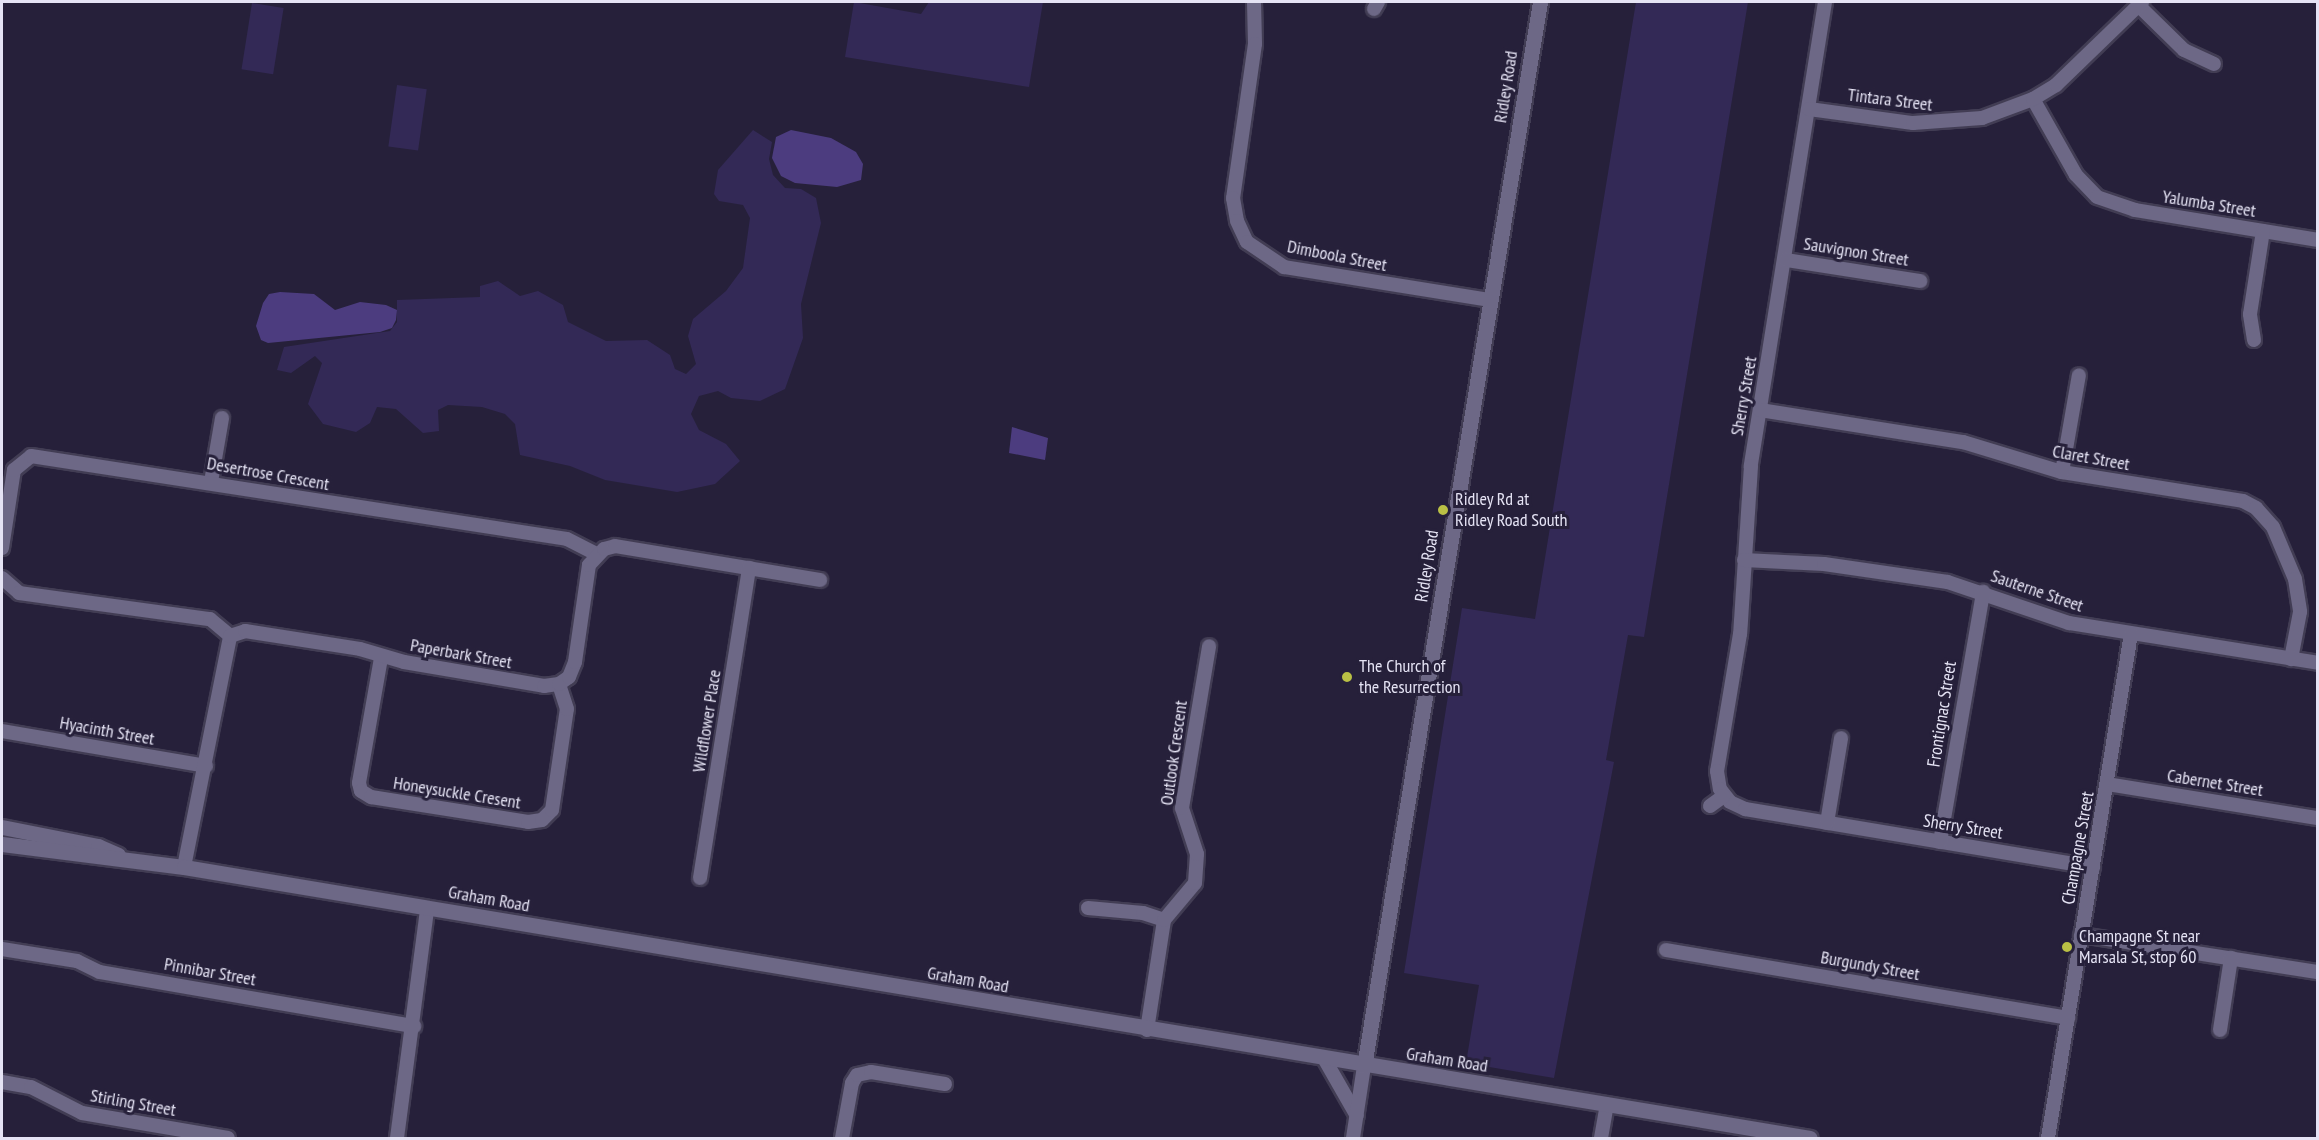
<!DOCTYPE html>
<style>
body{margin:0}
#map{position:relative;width:2319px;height:1140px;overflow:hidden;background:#26203a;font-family:"PT Sans Narrow",sans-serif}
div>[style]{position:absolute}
.green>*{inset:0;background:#332956;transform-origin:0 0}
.water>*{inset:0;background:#4c3c7f}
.roads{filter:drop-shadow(2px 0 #423d54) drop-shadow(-2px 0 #423d54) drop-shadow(0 2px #423d54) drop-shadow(0 -2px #423d54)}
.street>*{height:14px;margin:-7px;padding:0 7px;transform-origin:7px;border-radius:7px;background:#6d6886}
.secondary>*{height:15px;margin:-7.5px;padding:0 7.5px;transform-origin:7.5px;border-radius:7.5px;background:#6d6886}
.dots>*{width:16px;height:16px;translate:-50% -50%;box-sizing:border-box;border:3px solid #26203a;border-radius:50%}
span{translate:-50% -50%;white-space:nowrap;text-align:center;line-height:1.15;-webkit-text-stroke:6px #26203a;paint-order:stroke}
.street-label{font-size:18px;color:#e5e3f4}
.poi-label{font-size:18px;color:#e5e3f4}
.left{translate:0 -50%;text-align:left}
.frame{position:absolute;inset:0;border:3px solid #e5e3f4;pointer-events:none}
</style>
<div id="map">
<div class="green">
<div style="clip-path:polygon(854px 2px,921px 14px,929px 2px,1043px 2px,1029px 87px,845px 57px)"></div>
<div style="clip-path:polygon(1636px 2px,1748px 2px,1644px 637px,1628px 635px,1606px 760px,1614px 762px,1554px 1078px,1466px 1063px,1479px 985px,1404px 973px,1462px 608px,1535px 619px)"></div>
<div style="left:252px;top:3px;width:32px;height:67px;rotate:9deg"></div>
<div style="left:397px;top:85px;width:30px;height:62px;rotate:8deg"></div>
<div style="clip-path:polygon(753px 130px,772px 142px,769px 159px,773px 175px,785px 188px,801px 189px,816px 198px,821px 223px,801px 304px,803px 338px,785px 389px,760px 401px,731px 398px,718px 391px,699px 396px,691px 414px,699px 430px,726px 444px,740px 461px,715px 484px,677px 492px,605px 480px,570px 466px,520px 455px,515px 424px,505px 414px,482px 407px,448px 405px,438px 410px,439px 431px,423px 433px,396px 409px,377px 407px,370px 423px,356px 432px,323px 424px,308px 404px,322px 363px,315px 356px,291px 373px,277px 370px,284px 347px,390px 331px,397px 322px,397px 300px,480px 297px,480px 286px,498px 281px,520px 296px,538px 291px,563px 305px,568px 322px,606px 341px,647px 340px,670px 355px,675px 369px,686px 374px,696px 364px,688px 336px,693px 319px,726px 291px,743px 268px,750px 218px,743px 205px,719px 201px,714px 194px,718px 170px)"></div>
</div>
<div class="water">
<div style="clip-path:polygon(791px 130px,831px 138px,856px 152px,863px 164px,861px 180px,837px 187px,795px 183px,781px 176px,772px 158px,776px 137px)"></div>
<div style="clip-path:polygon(280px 292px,314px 294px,335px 310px,360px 302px,386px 305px,397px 310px,396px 320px,392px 328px,380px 332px,268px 343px,261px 340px,256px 326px,263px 303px,269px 294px)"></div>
<div style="clip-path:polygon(1012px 427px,1048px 438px,1045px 460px,1009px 453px)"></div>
</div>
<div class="roads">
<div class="street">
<div style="left:1254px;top:2px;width:42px;rotate:88.6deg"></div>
<div style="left:1255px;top:44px;width:156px;rotate:98.1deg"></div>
<div style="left:1233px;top:198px;width:23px;rotate:80deg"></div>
<div style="left:1237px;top:221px;width:23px;rotate:65deg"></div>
<div style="left:1247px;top:242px;width:45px;rotate:34deg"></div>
<div style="left:1284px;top:267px;width:210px;rotate:9.1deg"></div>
<div style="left:1825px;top:2px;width:470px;rotate:99.1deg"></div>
<div style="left:1751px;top:466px;width:168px;rotate:93.7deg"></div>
<div style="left:1740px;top:634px;width:139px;rotate:99.5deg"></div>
<div style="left:1717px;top:771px;width:18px;rotate:81deg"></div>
<div style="left:1720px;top:789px;width:16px;rotate:52deg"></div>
<div style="left:1730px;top:802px;width:17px;rotate:25deg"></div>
<div style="left:1745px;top:809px;width:353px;rotate:9.5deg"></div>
<div style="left:2138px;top:5px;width:64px;rotate:44.4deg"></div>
<div style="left:2184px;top:50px;width:33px;rotate:25deg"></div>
<div style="left:1374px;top:9px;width:8px;rotate:-60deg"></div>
<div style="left:2033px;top:99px;width:87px;rotate:60.5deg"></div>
<div style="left:2076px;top:175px;width:30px;rotate:46deg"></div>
<div style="left:2097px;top:197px;width:40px;rotate:18.9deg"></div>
<div style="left:2135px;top:210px;width:185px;rotate:9.3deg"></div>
<div style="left:1809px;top:109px;width:105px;rotate:7.7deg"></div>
<div style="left:1913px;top:123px;width:69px;rotate:-4.1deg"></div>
<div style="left:1982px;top:118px;width:54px;rotate:-20.4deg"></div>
<div style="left:2033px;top:99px;width:27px;rotate:-31deg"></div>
<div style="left:2056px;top:85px;width:120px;rotate:-44deg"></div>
<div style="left:1786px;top:260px;width:136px;rotate:8.9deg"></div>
<div style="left:2254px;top:340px;width:26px;rotate:-99deg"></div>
<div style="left:2250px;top:314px;width:84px;rotate:-81.1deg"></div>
<div style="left:1760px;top:410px;width:206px;rotate:9deg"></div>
<div style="left:1963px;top:442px;width:103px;rotate:16.9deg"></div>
<div style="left:2062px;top:472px;width:183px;rotate:9.1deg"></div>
<div style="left:2243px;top:501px;width:15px;rotate:28deg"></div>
<div style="left:2256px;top:508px;width:25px;rotate:48deg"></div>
<div style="left:2273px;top:527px;width:56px;rotate:67.1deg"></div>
<div style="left:2295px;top:579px;width:33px;rotate:81deg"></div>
<div style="left:2300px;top:612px;width:48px;rotate:100.8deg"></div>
<div style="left:2062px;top:472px;width:98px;rotate:-80.1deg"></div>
<div style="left:211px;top:482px;width:65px;rotate:-80.2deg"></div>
<div style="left:2px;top:548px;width:79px;rotate:-81.3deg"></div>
<div style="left:14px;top:470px;width:22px;rotate:-39deg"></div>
<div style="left:31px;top:456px;width:542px;rotate:8.8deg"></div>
<div style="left:567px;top:539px;width:33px;rotate:27deg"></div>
<div style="left:1744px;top:560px;width:80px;rotate:2.9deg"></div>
<div style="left:1824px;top:564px;width:125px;rotate:8.3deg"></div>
<div style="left:1948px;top:582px;width:128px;rotate:18.7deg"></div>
<div style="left:2069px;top:623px;width:252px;rotate:9.1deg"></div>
<div style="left:2px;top:578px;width:23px;rotate:41deg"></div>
<div style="left:19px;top:593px;width:193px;rotate:7.8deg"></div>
<div style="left:210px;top:619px;width:26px;rotate:40deg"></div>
<div style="left:381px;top:658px;width:127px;rotate:100deg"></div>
<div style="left:359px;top:783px;width:8px;rotate:76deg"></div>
<div style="left:361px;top:791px;width:12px;rotate:31deg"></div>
<div style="left:371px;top:797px;width:159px;rotate:9deg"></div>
<div style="left:528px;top:822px;width:14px;rotate:-8deg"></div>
<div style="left:542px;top:820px;width:14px;rotate:-45deg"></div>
<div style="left:552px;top:810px;width:102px;rotate:-81.6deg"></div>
<div style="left:567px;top:709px;width:26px;rotate:-108deg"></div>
<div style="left:2px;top:731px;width:207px;rotate:9.7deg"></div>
<div style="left:2107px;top:784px;width:214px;rotate:9.2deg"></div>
<div style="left:1710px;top:806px;width:17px;rotate:-36deg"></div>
<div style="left:1827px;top:823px;width:86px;rotate:-80.6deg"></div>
<div style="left:1940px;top:842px;width:254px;rotate:-80.2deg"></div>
<div style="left:184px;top:867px;width:236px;rotate:-78.7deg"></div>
<div style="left:230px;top:636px;width:16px;rotate:-18deg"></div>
<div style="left:245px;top:631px;width:116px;rotate:8.9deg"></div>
<div style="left:360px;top:649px;width:46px;rotate:16.5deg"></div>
<div style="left:404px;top:662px;width:142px;rotate:9.7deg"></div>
<div style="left:544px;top:686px;width:15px;rotate:-8deg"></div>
<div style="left:559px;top:684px;width:12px;rotate:-35deg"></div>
<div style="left:569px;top:677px;width:16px;rotate:-68deg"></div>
<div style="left:575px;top:662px;width:98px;rotate:-81.8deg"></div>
<div style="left:589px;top:565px;width:22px;rotate:-47deg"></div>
<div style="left:604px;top:549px;width:11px;rotate:-15deg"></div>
<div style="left:615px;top:546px;width:208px;rotate:9.4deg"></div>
<div style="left:700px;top:878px;width:314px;rotate:-81deg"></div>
<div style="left:1088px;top:908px;width:55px;rotate:5.2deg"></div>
<div style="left:1143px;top:913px;width:22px;rotate:18deg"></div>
<div style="left:2081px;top:935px;width:240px;rotate:8.9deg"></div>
<div style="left:2px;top:949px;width:76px;rotate:9.1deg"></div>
<div style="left:77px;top:961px;width:25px;rotate:26deg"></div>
<div style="left:100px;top:972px;width:319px;rotate:9.8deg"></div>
<div style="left:1666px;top:950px;width:408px;rotate:9.6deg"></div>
<div style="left:1147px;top:1030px;width:111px;rotate:-81.2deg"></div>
<div style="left:1164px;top:920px;width:48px;rotate:-50deg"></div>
<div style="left:1195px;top:883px;width:29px;rotate:-86deg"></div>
<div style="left:1197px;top:854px;width:48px;rotate:-108.1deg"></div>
<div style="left:1182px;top:808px;width:164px;rotate:-80.5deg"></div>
<div style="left:2220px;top:1030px;width:73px;rotate:-81.3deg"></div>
<div style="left:1325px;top:1060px;width:64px;rotate:60.3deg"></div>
<div style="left:2px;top:1082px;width:29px;rotate:10deg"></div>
<div style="left:31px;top:1087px;width:57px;rotate:27deg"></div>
<div style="left:82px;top:1113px;width:148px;rotate:9.7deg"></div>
<div style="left:397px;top:1138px;width:231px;rotate:-82.5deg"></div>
<div style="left:842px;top:1138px;width:56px;rotate:-79.7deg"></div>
<div style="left:852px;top:1083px;width:9px;rotate:-58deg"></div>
<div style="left:857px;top:1075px;width:14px;rotate:-12deg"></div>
<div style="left:871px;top:1072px;width:75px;rotate:9.2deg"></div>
<div style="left:1353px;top:1138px;width:73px;rotate:-81.3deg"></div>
<div style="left:1601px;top:1138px;width:34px;rotate:-80deg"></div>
<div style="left:2048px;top:1138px;width:511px;rotate:-80.65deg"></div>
</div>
<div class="secondary">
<div style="left:2px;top:827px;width:98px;rotate:11.2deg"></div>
<div style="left:98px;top:846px;width:22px;rotate:24deg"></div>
<div style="left:2px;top:844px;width:183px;rotate:7.2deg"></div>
<div style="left:184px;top:867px;width:1648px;rotate:9.46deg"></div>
<div style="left:1364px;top:1066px;width:1078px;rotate:-80.61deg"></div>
</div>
</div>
<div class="dots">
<div style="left:1443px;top:510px;background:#bac045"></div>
<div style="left:1347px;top:677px;background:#bac045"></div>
<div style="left:2067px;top:947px;background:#bac045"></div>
</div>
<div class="street-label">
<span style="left:1506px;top:87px;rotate:-81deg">Ridley Road</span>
<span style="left:1890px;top:100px;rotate:7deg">Tintara Street</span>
<span style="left:2209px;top:204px;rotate:9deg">Yalumba Street</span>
<span style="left:1856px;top:252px;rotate:9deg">Sauvignon Street</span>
<span style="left:1337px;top:256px;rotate:11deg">Dimboola Street</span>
<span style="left:1744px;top:396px;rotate:-80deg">Sherry Street</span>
<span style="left:2091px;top:458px;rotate:10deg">Claret Street</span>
<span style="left:268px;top:474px;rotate:10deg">Desertrose Crescent</span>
<span style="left:1427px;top:566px;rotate:-81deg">Ridley Road</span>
<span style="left:2037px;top:591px;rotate:19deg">Sauterne Street</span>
<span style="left:461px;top:654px;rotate:10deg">Paperbark Street</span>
<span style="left:1942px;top:714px;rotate:-81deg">Frontignac Street</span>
<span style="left:707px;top:721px;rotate:-81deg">Wildflower Place</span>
<span style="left:107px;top:731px;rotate:10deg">Hyacinth Street</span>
<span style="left:1174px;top:753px;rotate:-82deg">Outlook Crescent</span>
<span style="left:2215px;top:783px;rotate:9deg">Cabernet Street</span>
<span style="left:457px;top:793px;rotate:9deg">Honeysuckle Cresent</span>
<span style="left:1963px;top:827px;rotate:9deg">Sherry Street</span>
<span style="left:2078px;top:848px;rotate:-80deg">Champagne Street</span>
<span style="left:489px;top:899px;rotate:10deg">Graham Road</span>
<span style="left:1870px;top:966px;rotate:10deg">Burgundy Street</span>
<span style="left:210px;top:972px;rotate:10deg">Pinnibar Street</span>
<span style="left:968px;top:980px;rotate:10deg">Graham Road</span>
<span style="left:1447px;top:1060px;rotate:9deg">Graham Road</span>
<span style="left:133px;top:1103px;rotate:10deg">Stirling Street</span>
</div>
<div class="poi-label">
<span class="left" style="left:1455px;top:510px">Ridley Rd at<br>Ridley Road South</span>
<span class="left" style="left:1359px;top:677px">The Church of<br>the Resurrection</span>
<span class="left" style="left:2079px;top:947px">Champagne St near<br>Marsala St, stop 60</span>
</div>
<div class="frame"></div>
</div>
